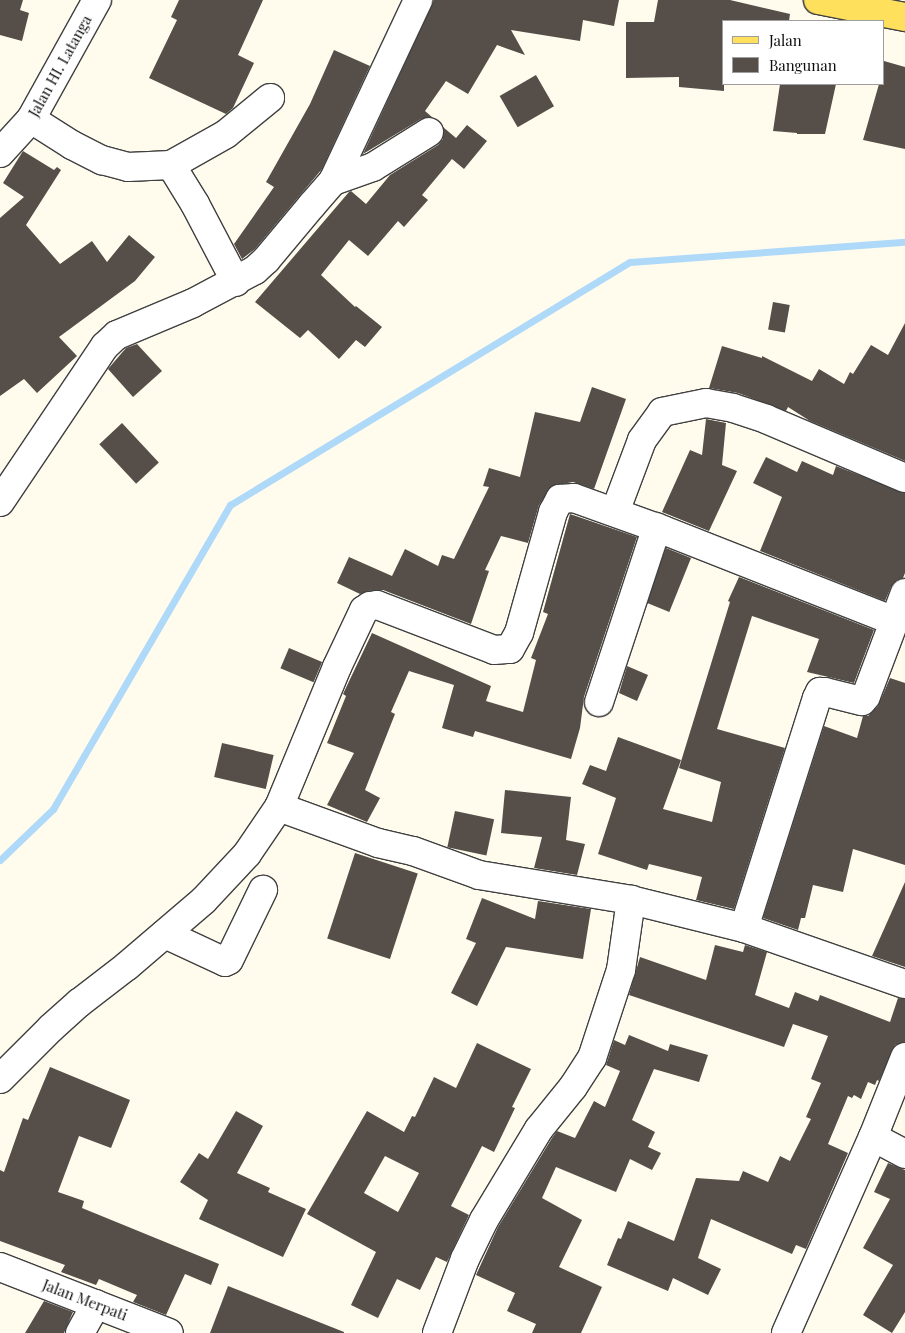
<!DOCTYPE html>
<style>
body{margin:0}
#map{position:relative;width:905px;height:1333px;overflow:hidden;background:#fffced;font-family:"Playfair Display",serif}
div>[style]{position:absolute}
.stream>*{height:7px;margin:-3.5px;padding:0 3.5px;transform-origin:3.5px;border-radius:3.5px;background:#afd9f9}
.building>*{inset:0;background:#564f49;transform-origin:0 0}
.roads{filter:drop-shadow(1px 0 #404040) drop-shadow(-1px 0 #404040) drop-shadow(0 1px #404040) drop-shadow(0 -1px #404040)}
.minor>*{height:28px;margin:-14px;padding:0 14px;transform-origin:14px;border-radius:14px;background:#fff}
.major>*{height:28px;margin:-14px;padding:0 14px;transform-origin:14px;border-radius:14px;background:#ffe05d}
span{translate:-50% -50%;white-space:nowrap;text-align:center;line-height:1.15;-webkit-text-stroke:5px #fff;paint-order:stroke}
.street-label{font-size:15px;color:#0d0d0d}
.legend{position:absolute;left:722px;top:20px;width:162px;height:65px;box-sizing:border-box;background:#fff;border:1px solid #9e9e9e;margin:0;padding:6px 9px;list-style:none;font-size:15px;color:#0d0d0d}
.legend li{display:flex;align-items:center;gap:10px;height:25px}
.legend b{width:25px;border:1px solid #9e9e9e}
</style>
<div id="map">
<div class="stream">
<div style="left:0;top:860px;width:74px;rotate:-43.9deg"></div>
<div style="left:53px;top:809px;width:352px;rotate:-59.8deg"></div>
<div style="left:230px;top:505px;width:468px;rotate:-31.3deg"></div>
<div style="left:630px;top:262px;width:276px;rotate:-4.2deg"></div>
</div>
<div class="building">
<div style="clip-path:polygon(0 0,23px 0,20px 10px,29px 13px,22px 41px,0 35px)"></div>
<div style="clip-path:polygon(179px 0,263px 0,238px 55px,254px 63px,233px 108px,226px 114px,149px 78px,177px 20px,171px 17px)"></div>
<div style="clip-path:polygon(434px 0,619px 0,614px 26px,583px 20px,580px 41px,511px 30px,525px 55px,497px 45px,468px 94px,446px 81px,425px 111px,432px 117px,421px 119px,363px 154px)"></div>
<div style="clip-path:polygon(658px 0,730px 0,790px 14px,789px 21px,724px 21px,724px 91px,679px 87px,679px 77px,626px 78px,626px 22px,654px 22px)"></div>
<div style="clip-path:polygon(334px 50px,370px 66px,322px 169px,255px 249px,242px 259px,234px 244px,274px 187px,266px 182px,310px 104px)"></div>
<div style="clip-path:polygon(884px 61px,905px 67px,905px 149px,863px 140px,879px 84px,884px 84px)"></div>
<div style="left:536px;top:75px;width:36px;height:42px;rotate:60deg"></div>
<div style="clip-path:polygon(780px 84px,836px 84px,825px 134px,797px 134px,797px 133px,773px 131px)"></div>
<div style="clip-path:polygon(467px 125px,487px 141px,464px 169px,452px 159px,422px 195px,428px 200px,404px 227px,398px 221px,368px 256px,349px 240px,321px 275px,355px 307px,356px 306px,382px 327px,365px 347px,356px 340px,339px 359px,308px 330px,300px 338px,255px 302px,349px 192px,351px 191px,366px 204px,390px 175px,438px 145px,443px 139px,443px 127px,456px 138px)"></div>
<div style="clip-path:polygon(23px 151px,54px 170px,57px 167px,61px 170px,26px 225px,60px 264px,92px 241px,107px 262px,129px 235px,155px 257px,135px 281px,59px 337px,77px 356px,37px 393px,24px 379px,0 396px,0 218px,24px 197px,3px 183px)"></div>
<div style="left:773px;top:302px;width:17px;height:28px;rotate:10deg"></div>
<div style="clip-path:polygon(905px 323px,905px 461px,810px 421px,788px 407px,786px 411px,738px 393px,709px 388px,722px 346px,762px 358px,762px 356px,812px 381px,819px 369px,844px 384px,850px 372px,853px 374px,871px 345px,888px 355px)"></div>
<div style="clip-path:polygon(137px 344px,162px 371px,133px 397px,108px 369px,126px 348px)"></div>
<div style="clip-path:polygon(592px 387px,626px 399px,594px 489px,573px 482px,552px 486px,539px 505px,528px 543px,501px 536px,485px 570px,489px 571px,471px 624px,383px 590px,368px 591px,360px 594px,337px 583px,349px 557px,392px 576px,405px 549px,438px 566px,442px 555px,454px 559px,489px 487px,483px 486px,489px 468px,520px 477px,535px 412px,580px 422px)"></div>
<div style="clip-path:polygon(706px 419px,726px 423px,722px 465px,737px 471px,709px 531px,662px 512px,690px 450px,702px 455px)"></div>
<div style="left:122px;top:423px;width:54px;height:31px;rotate:47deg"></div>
<div style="clip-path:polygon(766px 457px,797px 472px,802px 461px,833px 475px,836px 466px,905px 493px,905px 573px,903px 578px,896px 581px,891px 587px,885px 601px,760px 551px,782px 497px,753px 483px)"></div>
<div style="clip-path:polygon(570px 514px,637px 537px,584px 697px,580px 728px,571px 759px,475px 731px,473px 737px,442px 728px,454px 685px,409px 671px,391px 712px,395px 714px,365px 790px,380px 798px,367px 822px,327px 805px,354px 753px,327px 743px,346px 696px,343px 694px,372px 633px,491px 686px,486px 701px,523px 712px,536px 660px,531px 658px,548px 614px,543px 612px)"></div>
<div style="left:666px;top:548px;width:27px;height:58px;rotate:22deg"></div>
<div style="clip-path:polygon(739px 577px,874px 630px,854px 683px,807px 672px,819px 639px,752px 616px,717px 729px,785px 748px,734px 909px,696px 900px,702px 877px,649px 864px,647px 870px,598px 854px,616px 798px,582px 784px,590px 765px,606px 771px,618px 737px,681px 760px,663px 809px,712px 822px,721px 782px,679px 768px,730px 602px,728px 601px)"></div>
<div style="left:289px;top:648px;width:36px;height:22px;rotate:23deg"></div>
<div style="clip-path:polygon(627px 666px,648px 675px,637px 701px,619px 693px)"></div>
<div style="clip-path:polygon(890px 678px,905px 683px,905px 865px,853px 849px,843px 892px,813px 885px,805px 918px,801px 918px,798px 930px,763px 918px,824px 726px,857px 738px,863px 716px,868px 716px,878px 706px)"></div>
<div style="left:222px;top:743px;width:53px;height:35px;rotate:13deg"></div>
<div style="clip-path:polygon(505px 790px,571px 797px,566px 840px,585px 844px,577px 875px,534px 868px,542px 837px,501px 833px)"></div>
<div style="left:455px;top:811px;width:40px;height:37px;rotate:12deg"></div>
<div style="left:355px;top:853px;width:66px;height:90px;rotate:18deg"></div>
<div style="clip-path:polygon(905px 882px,905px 967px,872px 956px)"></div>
<div style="clip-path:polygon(482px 898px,535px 919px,538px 901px,591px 909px,583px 959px,506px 947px,477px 1006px,451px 993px,476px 943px,466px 939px)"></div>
<div style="clip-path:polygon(715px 945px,743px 952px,745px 945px,767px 952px,755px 995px,789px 1008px,795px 992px,818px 1001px,820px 995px,890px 1022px,898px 998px,905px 999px,905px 1042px,895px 1045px,879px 1081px,877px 1080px,875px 1085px,868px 1082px,861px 1099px,854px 1095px,852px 1098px,848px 1096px,828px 1144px,848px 1153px,806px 1249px,796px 1245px,792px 1254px,711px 1219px,698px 1258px,721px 1269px,708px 1295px,673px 1278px,668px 1291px,607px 1265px,618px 1238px,621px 1239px,628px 1221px,674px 1241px,696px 1178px,739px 1181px,743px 1171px,768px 1182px,780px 1156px,790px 1161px,811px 1119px,806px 1117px,821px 1083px,811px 1079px,828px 1036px,793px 1024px,784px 1047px,629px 995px,640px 957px,706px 980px)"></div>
<div style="clip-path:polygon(629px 1035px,668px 1051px,670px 1044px,708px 1055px,699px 1082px,654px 1069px,632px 1120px,655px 1132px,648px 1147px,661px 1153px,652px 1170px,630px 1159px,616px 1192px,556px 1167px,542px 1198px,582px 1220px,559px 1267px,602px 1287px,581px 1333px,532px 1333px,536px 1324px,507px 1311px,515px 1293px,476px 1275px,498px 1227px,552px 1138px,557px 1131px,575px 1138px,594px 1101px,605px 1107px,620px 1071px,606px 1065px,614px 1040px,625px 1045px)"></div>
<div style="clip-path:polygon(evenodd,477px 1043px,531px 1069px,512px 1107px,515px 1108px,494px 1152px,482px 1146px,451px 1206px,469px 1215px,447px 1262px,436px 1257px,420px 1290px,397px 1279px,378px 1318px,351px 1305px,376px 1252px,307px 1214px,367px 1111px,404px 1132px,412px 1116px,415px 1117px,434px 1077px,456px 1088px,477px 1043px,385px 1156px,419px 1173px,398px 1212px,364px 1193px,385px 1156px)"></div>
<div style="clip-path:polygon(50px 1067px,130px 1100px,111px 1148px,79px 1136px,58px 1192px,84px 1201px,82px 1208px,219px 1264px,211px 1285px,185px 1274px,166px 1315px,133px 1302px,137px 1295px,99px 1279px,96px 1285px,61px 1272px,65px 1265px,0 1241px,0 1170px,4px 1172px,23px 1118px,28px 1120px)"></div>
<div style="clip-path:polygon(236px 1111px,263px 1126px,237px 1173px,270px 1188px,268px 1192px,306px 1209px,283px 1257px,199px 1219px,208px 1200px,180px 1182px,199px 1153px,208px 1159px)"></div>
<div style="clip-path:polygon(888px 1163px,905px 1170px,905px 1312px,892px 1333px,863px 1315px,893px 1265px,863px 1248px,890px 1199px,874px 1192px)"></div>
<div style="clip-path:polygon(228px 1286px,344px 1332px,344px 1333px,210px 1333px)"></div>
<div style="clip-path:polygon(44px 1301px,73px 1312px,64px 1333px,25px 1333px)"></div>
</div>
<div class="roads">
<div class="minor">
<div style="left:31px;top:119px;width:49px;rotate:32.4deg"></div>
<div style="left:72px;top:145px;width:34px;rotate:27deg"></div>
<div style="left:102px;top:160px;width:27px;rotate:15deg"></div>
<div style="left:128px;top:167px;width:43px;rotate:-2.7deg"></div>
<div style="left:171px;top:165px;width:46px;rotate:58.4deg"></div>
<div style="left:195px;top:204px;width:88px;rotate:62.3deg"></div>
<div style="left:0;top:153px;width:46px;rotate:-47.6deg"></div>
<div style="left:31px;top:119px;width:136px;rotate:-61deg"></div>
<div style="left:171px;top:165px;width:63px;rotate:-29.4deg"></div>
<div style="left:226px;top:134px;width:57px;rotate:-39.3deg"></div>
<div style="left:333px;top:181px;width:42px;rotate:-19.3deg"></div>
<div style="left:373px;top:167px;width:66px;rotate:-32deg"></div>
<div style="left:0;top:502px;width:188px;rotate:-56.1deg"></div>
<div style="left:105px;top:346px;width:16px;rotate:-43deg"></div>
<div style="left:117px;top:335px;width:82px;rotate:-22.8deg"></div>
<div style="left:193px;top:303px;width:70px;rotate:-28deg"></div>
<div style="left:255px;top:270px;width:15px;rotate:-42deg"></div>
<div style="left:266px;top:260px;width:72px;rotate:-50.1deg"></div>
<div style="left:312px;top:205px;width:32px;rotate:-49deg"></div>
<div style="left:333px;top:181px;width:200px;rotate:-64.8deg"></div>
<div style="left:615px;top:512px;width:77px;rotate:-69.4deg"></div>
<div style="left:642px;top:440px;width:34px;rotate:-54deg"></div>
<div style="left:662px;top:412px;width:45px;rotate:-11.6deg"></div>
<div style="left:706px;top:403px;width:27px;rotate:10deg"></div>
<div style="left:733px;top:408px;width:35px;rotate:18deg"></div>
<div style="left:766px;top:419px;width:151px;rotate:23deg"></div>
<div style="left:599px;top:702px;width:184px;rotate:-71.7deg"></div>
<div style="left:279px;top:807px;width:105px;rotate:20deg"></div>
<div style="left:378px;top:843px;width:36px;rotate:13deg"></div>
<div style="left:413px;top:851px;width:70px;rotate:20deg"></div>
<div style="left:479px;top:875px;width:154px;rotate:9.3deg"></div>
<div style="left:744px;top:928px;width:241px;rotate:-72.4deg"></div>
<div style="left:817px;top:698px;width:7px;rotate:-63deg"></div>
<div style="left:820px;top:692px;width:5px"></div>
<div style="left:825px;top:692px;width:38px;rotate:14deg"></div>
<div style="left:862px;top:701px;width:6px;rotate:-51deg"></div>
<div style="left:866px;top:696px;width:110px;rotate:-69.3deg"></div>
<div style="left:165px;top:934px;width:66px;rotate:25deg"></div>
<div style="left:225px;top:962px;width:4px;rotate:-27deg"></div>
<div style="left:229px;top:960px;width:78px;rotate:-64.1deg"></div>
<div style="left:0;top:1079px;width:72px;rotate:-45deg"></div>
<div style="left:51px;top:1028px;width:38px;rotate:-42deg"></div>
<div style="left:79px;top:1003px;width:61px;rotate:-37.6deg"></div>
<div style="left:127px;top:966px;width:101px;rotate:-40.6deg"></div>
<div style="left:204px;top:900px;width:63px;rotate:-46.9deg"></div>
<div style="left:247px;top:854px;width:57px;rotate:-55.8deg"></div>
<div style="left:279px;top:807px;width:152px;rotate:-67.5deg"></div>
<div style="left:337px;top:667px;width:63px;rotate:-64.7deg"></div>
<div style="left:364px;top:610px;width:7px;rotate:-34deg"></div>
<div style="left:370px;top:606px;width:7px;rotate:-8deg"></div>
<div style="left:377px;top:605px;width:125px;rotate:21deg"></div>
<div style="left:494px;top:650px;width:16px;rotate:-4deg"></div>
<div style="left:510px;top:649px;width:18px;rotate:-61deg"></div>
<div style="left:519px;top:633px;width:126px;rotate:-74.3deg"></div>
<div style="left:553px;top:512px;width:15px;rotate:-62deg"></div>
<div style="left:560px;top:499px;width:14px;rotate:-4deg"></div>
<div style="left:574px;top:498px;width:95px;rotate:19.8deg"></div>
<div style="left:663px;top:530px;width:248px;rotate:21.5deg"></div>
<div style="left:873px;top:1137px;width:36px;rotate:28deg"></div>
<div style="left:0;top:1267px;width:181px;rotate:21.3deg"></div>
<div style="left:80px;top:1333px;width:33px;rotate:-61deg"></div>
<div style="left:437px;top:1333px;width:79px;rotate:-69.3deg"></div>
<div style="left:465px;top:1259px;width:43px;rotate:-64deg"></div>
<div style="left:484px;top:1220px;width:106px;rotate:-58.9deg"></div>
<div style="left:539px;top:1129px;width:54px;rotate:-51deg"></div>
<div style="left:573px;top:1087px;width:35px;rotate:-57deg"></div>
<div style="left:592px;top:1058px;width:93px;rotate:-71.8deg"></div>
<div style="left:621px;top:970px;width:71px;rotate:-81.9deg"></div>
<div style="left:631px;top:900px;width:116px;rotate:13.9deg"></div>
<div style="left:744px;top:928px;width:170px;rotate:19.2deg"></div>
<div style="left:786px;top:1333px;width:214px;rotate:-66.1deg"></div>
<div style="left:873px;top:1137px;width:86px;rotate:-68.2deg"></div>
</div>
<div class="major">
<div style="left:818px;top:0;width:89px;rotate:11.1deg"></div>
</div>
</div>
<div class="street-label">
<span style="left:60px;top:66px;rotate:-61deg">Jalan HI. Latanga</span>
<span style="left:85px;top:1300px;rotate:21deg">Jalan Merpati</span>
</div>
<ul class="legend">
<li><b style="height:6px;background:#ffe05d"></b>Jalan</li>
<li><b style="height:14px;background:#564f49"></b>Bangunan</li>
</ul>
</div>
